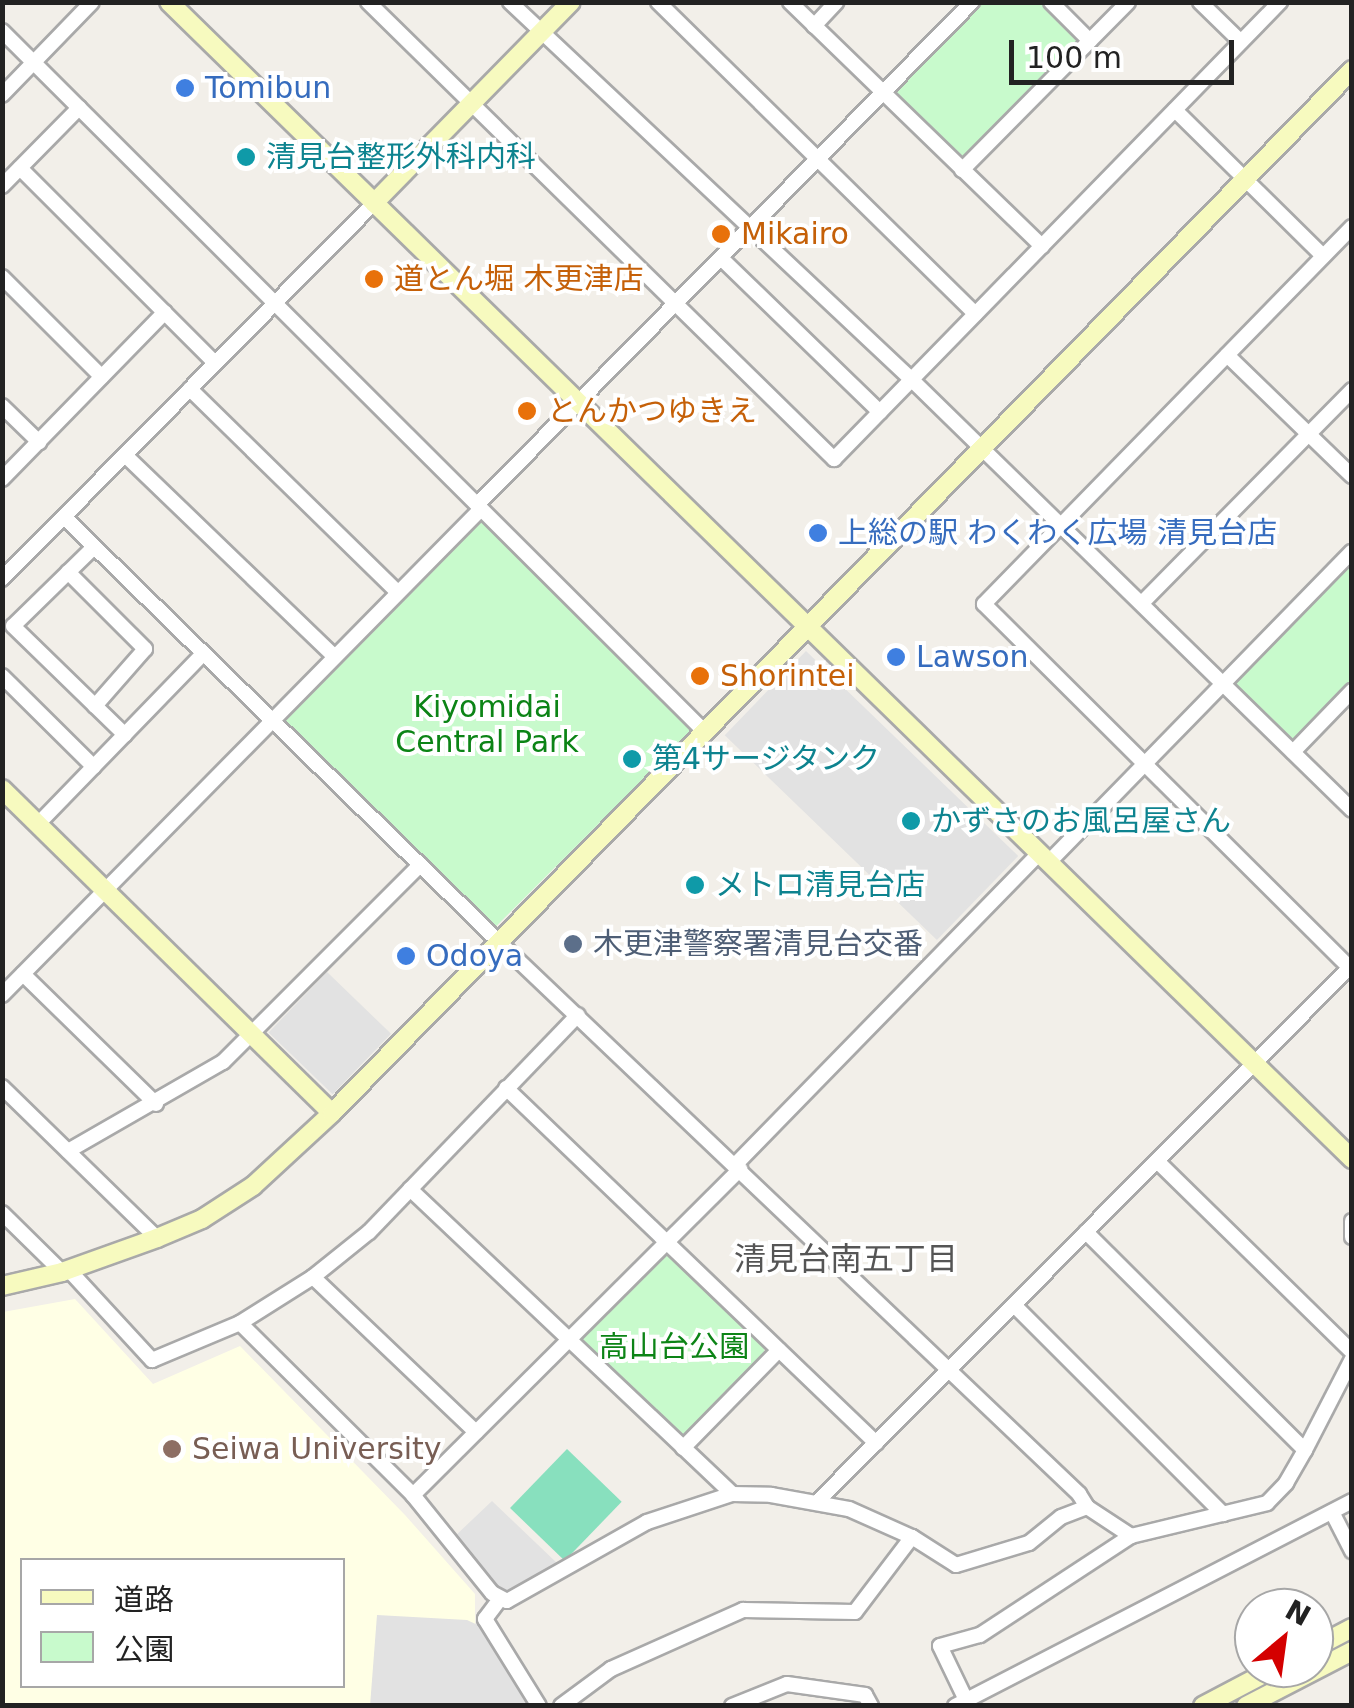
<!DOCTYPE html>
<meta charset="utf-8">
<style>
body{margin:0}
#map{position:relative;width:1354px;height:1708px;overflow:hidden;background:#f2efe9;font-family:"DejaVu Sans","Noto Sans JP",sans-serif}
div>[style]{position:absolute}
.education>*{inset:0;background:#ffffe5}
.park>*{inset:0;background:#c8facc;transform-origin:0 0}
.pitch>*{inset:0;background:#88e0be;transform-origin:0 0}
.parking>*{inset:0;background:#e2e2e2;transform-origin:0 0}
.roads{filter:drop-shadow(2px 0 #a9a9a9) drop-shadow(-2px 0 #a9a9a9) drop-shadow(0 2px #a9a9a9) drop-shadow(0 -2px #a9a9a9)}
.street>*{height:14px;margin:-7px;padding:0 7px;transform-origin:7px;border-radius:7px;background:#fff}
.secondary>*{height:18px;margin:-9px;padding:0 9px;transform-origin:9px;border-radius:9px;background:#f7fabf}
.dots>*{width:28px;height:28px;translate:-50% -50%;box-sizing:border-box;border:5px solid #fff;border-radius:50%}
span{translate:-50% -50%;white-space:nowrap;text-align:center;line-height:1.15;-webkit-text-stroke:8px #fff;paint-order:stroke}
.shop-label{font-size:30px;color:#366cbe}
.left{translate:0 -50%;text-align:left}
.culture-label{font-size:30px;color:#0d838f}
.food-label{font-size:30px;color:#c56008}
.park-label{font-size:30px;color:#0c8416}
.service-label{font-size:30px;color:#4e5e75}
.education-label{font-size:30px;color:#785e54}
.neighbourhood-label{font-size:32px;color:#555}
.frame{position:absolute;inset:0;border:5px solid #222;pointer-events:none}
.legend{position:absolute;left:20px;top:1558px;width:325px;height:130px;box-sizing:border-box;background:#fff;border:2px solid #a7a7a7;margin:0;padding:12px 18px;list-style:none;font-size:30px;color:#222}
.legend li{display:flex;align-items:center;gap:20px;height:50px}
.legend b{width:50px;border:2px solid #a7a7a7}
.north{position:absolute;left:1234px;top:1588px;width:100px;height:100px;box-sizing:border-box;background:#fff;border:2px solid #a7a7a7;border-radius:50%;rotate:29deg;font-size:28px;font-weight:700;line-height:40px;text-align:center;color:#222}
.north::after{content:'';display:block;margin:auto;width:35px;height:45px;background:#d40000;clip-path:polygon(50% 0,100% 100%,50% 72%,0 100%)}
.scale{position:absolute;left:1009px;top:40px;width:225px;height:45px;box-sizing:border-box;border:5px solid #222;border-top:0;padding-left:12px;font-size:30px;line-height:35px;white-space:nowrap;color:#222;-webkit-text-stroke:8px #fff;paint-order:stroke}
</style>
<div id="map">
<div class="education">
<div style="clip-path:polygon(evenodd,75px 1299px,153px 1384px,240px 1346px,405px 1515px,475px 1594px,475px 1625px,524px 1706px,3px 1706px,3px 1312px,75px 1299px,22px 1560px,342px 1560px,342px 1686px,22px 1686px,22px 1560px)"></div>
</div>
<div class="park">
<div style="clip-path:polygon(972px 3px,1051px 3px,1090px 41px,962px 170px,884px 95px)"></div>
<div style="left:480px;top:518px;width:300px;height:284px;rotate:45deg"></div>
<div style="clip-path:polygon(1351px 552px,1351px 691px,1293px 752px,1223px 684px)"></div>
<div style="clip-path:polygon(661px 1254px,670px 1255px,763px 1343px,765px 1355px,683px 1436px,672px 1434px,580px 1345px,580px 1334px)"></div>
</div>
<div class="pitch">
<div style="left:567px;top:1449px;width:76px;height:82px;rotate:44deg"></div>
</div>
<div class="parking">
<div style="left:806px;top:651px;width:295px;height:117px;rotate:44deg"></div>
<div style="left:327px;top:972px;width:89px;height:84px;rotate:44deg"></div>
<div style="clip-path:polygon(492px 1501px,558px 1564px,503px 1595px,454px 1537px)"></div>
<div style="clip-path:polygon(377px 1615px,467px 1620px,482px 1627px,527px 1705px,370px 1706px)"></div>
</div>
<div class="roads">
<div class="street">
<div style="left:368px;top:2px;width:653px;rotate:44.44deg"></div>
<div style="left:834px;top:459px;width:639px;rotate:-45.7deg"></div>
<div style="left:510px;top:2px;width:552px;rotate:43.24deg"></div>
<div style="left:912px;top:380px;width:615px;rotate:44.34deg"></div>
<div style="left:658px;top:2px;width:445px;rotate:44.5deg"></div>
<div style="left:790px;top:2px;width:351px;rotate:44.1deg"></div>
<div style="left:1051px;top:2px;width:55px;rotate:45deg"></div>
<div style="left:1200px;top:2px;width:57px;rotate:44.3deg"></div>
<div style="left:814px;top:26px;width:33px;rotate:-47deg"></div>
<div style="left:2px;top:31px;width:989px;rotate:44.92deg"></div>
<div style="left:2px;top:95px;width:129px;rotate:-45.9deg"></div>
<div style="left:1175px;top:110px;width:208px;rotate:44.6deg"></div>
<div style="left:20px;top:168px;width:276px;rotate:45deg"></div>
<div style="left:962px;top:170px;width:236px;rotate:-45.3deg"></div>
<div style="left:2px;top:186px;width:110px;rotate:-45.4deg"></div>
<div style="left:1352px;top:227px;width:527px;rotate:134.31deg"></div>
<div style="left:984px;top:604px;width:519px;rotate:44.84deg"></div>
<div style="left:722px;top:259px;width:220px;rotate:44.1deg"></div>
<div style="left:2px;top:277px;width:141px;rotate:45deg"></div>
<div style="left:1227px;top:355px;width:174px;rotate:44.1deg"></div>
<div style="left:190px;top:389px;width:291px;rotate:44.4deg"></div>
<div style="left:2px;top:406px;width:52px;rotate:44.2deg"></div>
<div style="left:125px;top:455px;width:291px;rotate:43.9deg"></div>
<div style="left:2px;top:479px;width:233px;rotate:-45.7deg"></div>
<div style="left:477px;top:505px;width:706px;rotate:-45.46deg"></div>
<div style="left:64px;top:517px;width:608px;rotate:44.33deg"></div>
<div style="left:499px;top:942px;width:801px;rotate:43.58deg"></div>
<div style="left:1079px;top:1494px;width:15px;rotate:58deg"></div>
<div style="left:1087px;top:1507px;width:53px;rotate:33.4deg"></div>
<div style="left:94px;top:547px;width:113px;rotate:135.7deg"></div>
<div style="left:13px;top:626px;width:156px;rotate:44.2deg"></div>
<div style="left:68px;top:572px;width:109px;rotate:45deg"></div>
<div style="left:145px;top:649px;width:76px;rotate:131.3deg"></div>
<div style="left:2px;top:579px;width:529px;rotate:-45.31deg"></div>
<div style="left:1142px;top:603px;width:299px;rotate:-45.4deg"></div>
<div style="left:2px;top:676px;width:129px;rotate:44.7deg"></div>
<div style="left:1293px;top:752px;width:85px;rotate:-46deg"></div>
<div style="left:38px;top:824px;width:237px;rotate:-45.9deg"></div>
<div style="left:1048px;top:863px;width:435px;rotate:-45.7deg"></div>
<div style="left:23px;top:974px;width:186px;rotate:44.3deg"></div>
<div style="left:2px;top:995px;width:682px;rotate:-45.42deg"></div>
<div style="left:2px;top:1087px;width:216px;rotate:44.3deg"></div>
<div style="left:506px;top:1088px;width:513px;rotate:43.81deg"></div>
<div style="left:68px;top:1151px;width:179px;rotate:-29.9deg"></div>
<div style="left:223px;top:1062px;width:279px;rotate:-45deg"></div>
<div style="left:1157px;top:1161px;width:273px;rotate:44.4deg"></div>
<div style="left:736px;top:1164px;width:433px;rotate:-45.7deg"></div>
<div style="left:410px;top:1189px;width:444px;rotate:43.4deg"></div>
<div style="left:2px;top:1213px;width:84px;rotate:44.5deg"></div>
<div style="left:1352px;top:1221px;width:16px;rotate:90deg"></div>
<div style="left:1086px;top:1232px;width:309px;rotate:44.9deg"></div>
<div style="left:68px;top:1269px;width:124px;rotate:47.3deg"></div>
<div style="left:152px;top:1360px;width:95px;rotate:-22.8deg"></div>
<div style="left:240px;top:1323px;width:86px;rotate:-32.2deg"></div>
<div style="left:313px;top:1277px;width:72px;rotate:-38.8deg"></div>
<div style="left:369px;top:1232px;width:301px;rotate:-46.1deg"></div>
<div style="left:313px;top:1277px;width:225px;rotate:43.6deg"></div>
<div style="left:1014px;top:1305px;width:296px;rotate:45deg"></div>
<div style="left:240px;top:1323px;width:244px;rotate:44.8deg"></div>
<div style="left:413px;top:1495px;width:126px;rotate:51.1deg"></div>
<div style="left:492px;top:1593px;width:17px;rotate:28deg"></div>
<div style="left:507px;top:1601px;width:161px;rotate:-29.4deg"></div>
<div style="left:647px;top:1522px;width:89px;rotate:-18.2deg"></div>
<div style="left:732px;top:1494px;width:39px;rotate:1deg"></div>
<div style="left:771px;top:1495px;width:79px;rotate:10.2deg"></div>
<div style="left:849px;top:1509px;width:69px;rotate:24deg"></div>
<div style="left:912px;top:1537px;width:52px;rotate:32.5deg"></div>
<div style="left:956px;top:1565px;width:76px;rotate:-16.8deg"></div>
<div style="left:1029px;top:1543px;width:41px;rotate:-39.1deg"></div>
<div style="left:1061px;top:1517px;width:28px;rotate:-21deg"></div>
<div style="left:683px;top:1448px;width:137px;rotate:-45.6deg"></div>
<div style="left:413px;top:1495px;width:462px;rotate:-44.9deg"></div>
<div style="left:817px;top:1502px;width:758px;rotate:-45.11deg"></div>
<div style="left:1332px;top:1512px;width:44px;rotate:62.9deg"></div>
<div style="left:500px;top:1599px;width:25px;rotate:127deg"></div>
<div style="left:485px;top:1619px;width:102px;rotate:58.2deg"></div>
<div style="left:966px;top:1700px;width:60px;rotate:-115.7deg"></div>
<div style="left:940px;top:1646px;width:41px;rotate:-15.4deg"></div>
<div style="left:980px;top:1635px;width:181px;rotate:-33.3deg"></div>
<div style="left:1131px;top:1536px;width:140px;rotate:-13.6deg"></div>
<div style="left:1267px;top:1503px;width:28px;rotate:-46deg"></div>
<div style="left:1286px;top:1483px;width:38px;rotate:-60deg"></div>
<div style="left:1305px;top:1450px;width:102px;rotate:-62.7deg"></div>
<div style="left:561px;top:1706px;width:62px;rotate:-36.5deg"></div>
<div style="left:611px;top:1669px;width:145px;rotate:-24.1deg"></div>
<div style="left:743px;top:1610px;width:112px;rotate:1deg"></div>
<div style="left:855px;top:1612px;width:94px;rotate:-52.8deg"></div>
<div style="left:732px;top:1706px;width:59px;rotate:-21.8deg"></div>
<div style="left:787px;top:1684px;width:79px;rotate:8deg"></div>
<div style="left:865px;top:1695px;width:13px;rotate:61deg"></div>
<div style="left:955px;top:1706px;width:447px;rotate:-27.3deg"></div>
</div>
<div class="secondary">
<div style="left:169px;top:2px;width:1655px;rotate:44.36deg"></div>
<div style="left:374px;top:203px;width:281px;rotate:-45.6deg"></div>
<div style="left:2px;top:789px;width:462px;rotate:44.5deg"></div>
<div style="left:2px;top:1286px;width:62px;rotate:-13.1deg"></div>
<div style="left:62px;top:1272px;width:101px;rotate:-19.7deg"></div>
<div style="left:157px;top:1238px;width:49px;rotate:-22.9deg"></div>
<div style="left:202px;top:1219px;width:61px;rotate:-32.9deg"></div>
<div style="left:253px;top:1186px;width:108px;rotate:-42.7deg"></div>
<div style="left:332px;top:1113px;width:1459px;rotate:-45.64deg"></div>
<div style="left:1314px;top:1648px;width:43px;rotate:-27.8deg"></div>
<div style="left:1203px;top:1706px;width:81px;rotate:-27.8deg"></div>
<div style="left:1246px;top:1706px;width:119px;rotate:-27.4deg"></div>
</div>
</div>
<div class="dots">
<div style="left:185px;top:88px;background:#3f7fe0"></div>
<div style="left:246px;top:157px;background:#0f9aa8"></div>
<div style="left:721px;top:234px;background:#e8710a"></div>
<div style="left:374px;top:279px;background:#e8710a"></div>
<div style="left:527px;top:411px;background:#e8710a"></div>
<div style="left:818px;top:533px;background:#3f7fe0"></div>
<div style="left:896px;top:657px;background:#3f7fe0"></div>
<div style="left:700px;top:676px;background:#e8710a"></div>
<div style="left:632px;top:759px;background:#0f9aa8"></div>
<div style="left:911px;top:821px;background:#0f9aa8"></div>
<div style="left:695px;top:885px;background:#0f9aa8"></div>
<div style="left:573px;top:944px;background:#5c6f8a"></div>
<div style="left:406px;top:956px;background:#3f7fe0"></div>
<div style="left:172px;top:1449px;background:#8d6e63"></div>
</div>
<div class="shop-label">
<span class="left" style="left:205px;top:88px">Tomibun</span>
<span class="left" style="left:838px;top:533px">上総の駅 わくわく広場 清見台店</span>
<span class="left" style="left:916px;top:657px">Lawson</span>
<span class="left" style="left:426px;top:956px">Odoya</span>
</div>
<div class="culture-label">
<span class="left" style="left:266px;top:157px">清見台整形外科内科</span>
<span class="left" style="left:652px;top:759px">第4サージタンク</span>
<span class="left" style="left:931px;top:821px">かずさのお風呂屋さん</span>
<span class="left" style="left:715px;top:885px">メトロ清見台店</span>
</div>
<div class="food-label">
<span class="left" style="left:741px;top:234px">Mikairo</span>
<span class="left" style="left:394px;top:279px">道とん堀 木更津店</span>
<span class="left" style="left:547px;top:411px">とんかつゆきえ</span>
<span class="left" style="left:720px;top:676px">Shorintei</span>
</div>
<div class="park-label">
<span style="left:487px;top:724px">Kiyomidai<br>Central Park</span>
<span style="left:674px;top:1347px">高山台公園</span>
</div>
<div class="service-label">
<span class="left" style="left:593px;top:944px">木更津警察署清見台交番</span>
</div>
<div class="education-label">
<span class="left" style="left:192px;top:1449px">Seiwa University</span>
</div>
<div class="neighbourhood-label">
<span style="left:846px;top:1259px">清見台南五丁目</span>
</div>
<div class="frame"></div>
<ul class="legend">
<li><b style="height:12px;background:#f7fabf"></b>道路</li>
<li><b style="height:28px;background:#c8facc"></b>公園</li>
</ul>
<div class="north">N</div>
<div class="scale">100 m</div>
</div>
